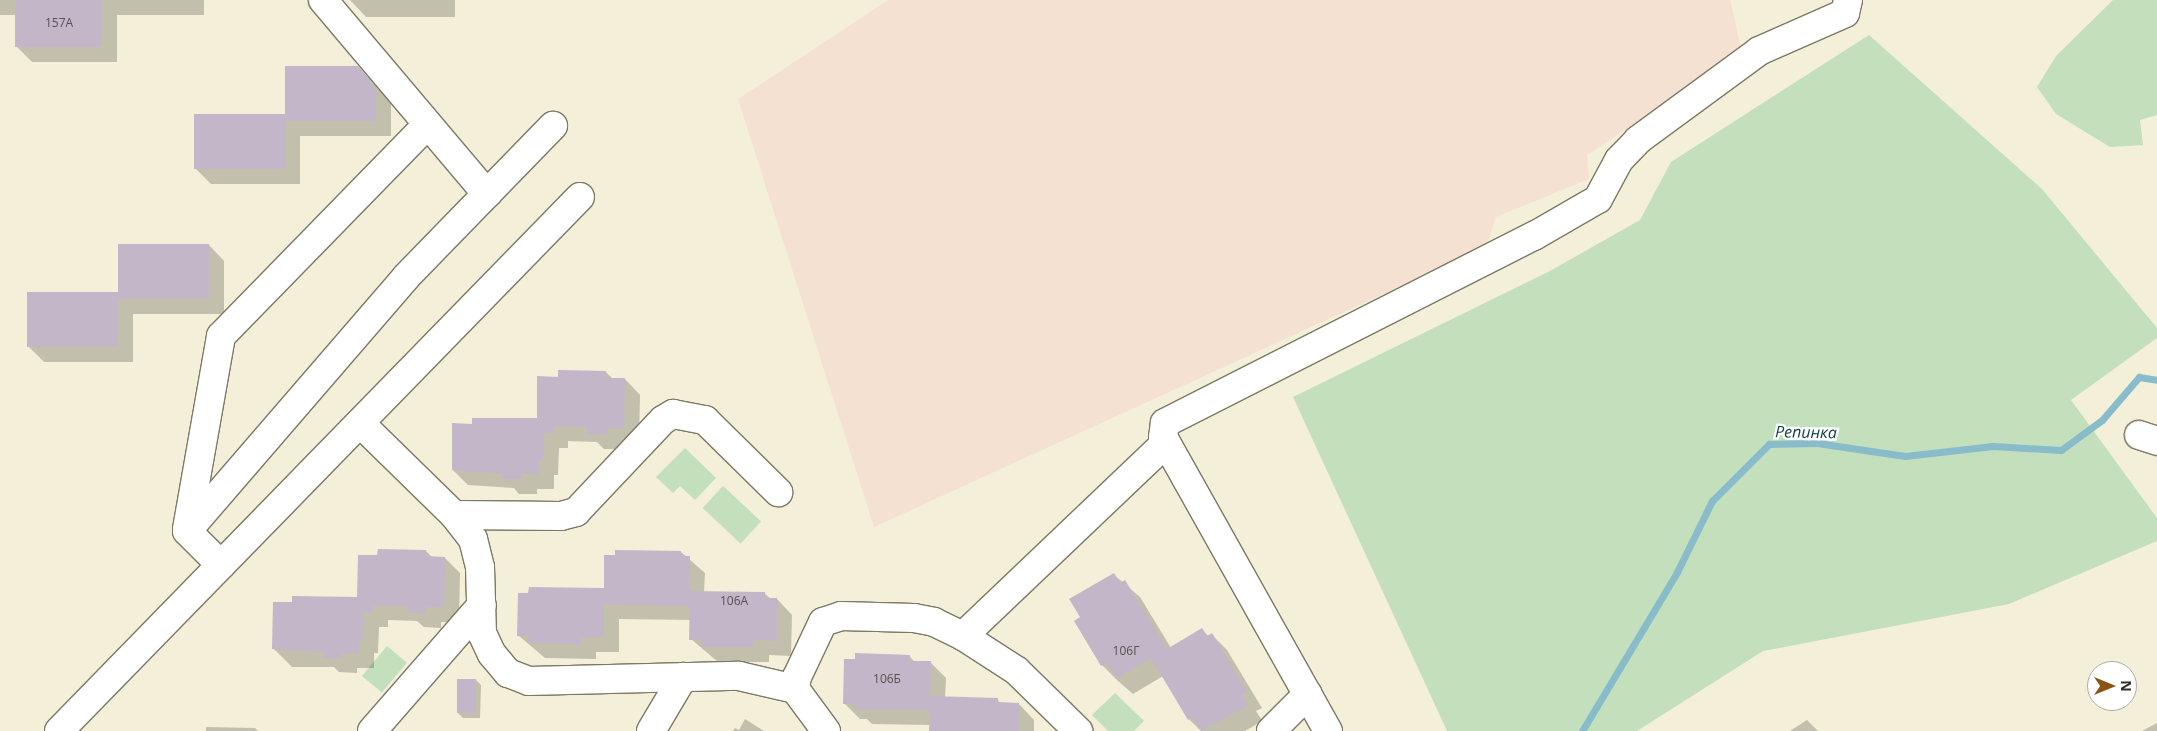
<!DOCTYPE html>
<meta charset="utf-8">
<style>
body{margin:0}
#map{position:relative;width:2157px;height:731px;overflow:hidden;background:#f3efd9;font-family:"Open Sans",sans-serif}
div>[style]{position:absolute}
.industrial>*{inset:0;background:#f4e1d1}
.green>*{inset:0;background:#c4dfbc;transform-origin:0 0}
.shadow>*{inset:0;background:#0003}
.stream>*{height:7px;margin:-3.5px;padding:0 3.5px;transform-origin:3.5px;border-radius:3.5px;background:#88bccb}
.building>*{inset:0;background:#c3b6c9;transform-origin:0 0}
.roads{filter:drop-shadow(1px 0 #7c7965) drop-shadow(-1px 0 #7c7965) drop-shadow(0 1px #7c7965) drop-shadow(0 -1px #7c7965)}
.minor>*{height:28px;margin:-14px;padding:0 14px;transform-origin:14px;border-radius:14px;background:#fff}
span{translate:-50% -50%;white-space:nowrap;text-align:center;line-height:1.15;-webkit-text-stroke:4.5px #fff;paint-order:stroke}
.number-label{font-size:12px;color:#565251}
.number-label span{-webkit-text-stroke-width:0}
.water-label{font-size:16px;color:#0f3e4a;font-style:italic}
.north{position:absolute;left:2087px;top:661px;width:50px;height:50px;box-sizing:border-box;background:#fff;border:1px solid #adada9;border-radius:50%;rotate:90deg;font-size:14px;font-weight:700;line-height:20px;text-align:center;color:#323129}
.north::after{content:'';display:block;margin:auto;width:18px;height:22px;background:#8d5111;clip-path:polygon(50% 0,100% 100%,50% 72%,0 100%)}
</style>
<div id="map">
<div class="industrial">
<div style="clip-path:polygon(888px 0,1730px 0,1742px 52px,1587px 155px,1589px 179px,1496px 217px,1486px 247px,874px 527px,738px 99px)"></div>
</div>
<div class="green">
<div style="clip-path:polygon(2113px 0,2157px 0,2157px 115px,2140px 120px,2143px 145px,2110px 147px,2056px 114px,2037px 87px,2056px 56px)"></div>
<div style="clip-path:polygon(1869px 35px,2042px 189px,2157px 328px,2157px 338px,2071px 400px,2157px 518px,2157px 541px,2009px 604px,1763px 651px,1637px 731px,1447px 731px,1293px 397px,1550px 271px,1640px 220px,1671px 162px)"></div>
<div style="clip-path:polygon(685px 448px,716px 478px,695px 500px,680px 486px,673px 493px,656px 477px)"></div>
<div style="left:723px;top:486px;width:52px;height:30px;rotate:43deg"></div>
<div style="left:387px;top:646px;width:26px;height:39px;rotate:40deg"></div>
<div style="clip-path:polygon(1115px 693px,1144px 721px,1134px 731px,1108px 731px,1092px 715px)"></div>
</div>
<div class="shadow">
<div style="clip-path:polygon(0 0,204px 0,204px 15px,117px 15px,117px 62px,32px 62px,16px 46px,16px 15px,0 15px)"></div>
<div style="clip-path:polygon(350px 0,455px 0,455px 17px,366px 17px)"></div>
<div style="clip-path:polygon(358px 67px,391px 103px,391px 136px,300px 136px,300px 184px,211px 184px,195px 168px,286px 115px)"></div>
<div style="clip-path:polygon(209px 245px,224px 261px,224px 314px,133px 314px,133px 362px,44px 362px,28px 346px)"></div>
<div style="clip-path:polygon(606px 372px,613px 379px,625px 379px,640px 395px,639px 443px,622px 443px,622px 449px,604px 449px,597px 442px,568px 441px,568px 448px,559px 448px,558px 475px,554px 475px,554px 489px,537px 489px,537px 494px,519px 494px,514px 488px,468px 485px,453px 470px,473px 425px,538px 420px,559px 378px)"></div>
<div style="clip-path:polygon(426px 551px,433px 558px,445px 558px,460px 573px,459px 622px,441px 622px,441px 628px,424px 627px,417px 621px,388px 620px,388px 627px,379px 627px,378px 653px,374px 653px,374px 668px,357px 668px,357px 673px,339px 672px,334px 667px,292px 667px,273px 648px,358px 599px)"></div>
<div style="clip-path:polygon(681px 552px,705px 573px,704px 592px,764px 593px,771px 599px,777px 599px,792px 615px,791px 656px,769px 655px,769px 662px,718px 662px,691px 639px,691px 620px,619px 619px,619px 652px,596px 652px,596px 659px,545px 658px,519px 636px)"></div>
<div style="clip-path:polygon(1113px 574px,1140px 597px,1171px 648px,1202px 629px,1209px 637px,1212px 635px,1227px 650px,1262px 708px,1256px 711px,1262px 721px,1245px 731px,1201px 731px,1189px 719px,1163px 676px,1133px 694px,1118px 681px,1102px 665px,1082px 618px)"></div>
<div style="clip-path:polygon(909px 656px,915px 662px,930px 662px,946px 678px,945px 698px,997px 699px,1001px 704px,1019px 704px,1034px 720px,1034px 731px,930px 731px,931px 725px,872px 724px,867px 719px,860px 719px,844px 703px)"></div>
<div style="clip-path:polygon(476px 680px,481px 685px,480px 718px,463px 718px,458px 713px)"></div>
<div style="clip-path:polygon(745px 719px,764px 731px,733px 731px,735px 728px,739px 730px)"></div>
<div style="clip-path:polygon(1807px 720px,1818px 731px,1790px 731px)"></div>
<div style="clip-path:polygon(2157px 723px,2157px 731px,2142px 731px)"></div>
<div style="clip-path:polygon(206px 727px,255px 728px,258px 731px,206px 731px)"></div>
</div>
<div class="stream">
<div style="left:1582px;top:731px;width:185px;rotate:-59.1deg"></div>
<div style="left:1677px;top:572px;width:79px;rotate:-63.8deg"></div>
<div style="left:1712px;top:501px;width:81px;rotate:-45deg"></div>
<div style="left:1769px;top:444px;width:48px;rotate:-1.2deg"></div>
<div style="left:1817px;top:443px;width:89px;rotate:8.4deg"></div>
<div style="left:1905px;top:456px;width:89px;rotate:-6.5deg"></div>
<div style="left:1993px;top:446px;width:68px;rotate:3.4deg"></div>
<div style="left:2061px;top:450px;width:51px;rotate:-36.2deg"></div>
<div style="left:2102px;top:420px;width:57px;rotate:-49.3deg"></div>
<div style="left:2139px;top:377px;width:18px;rotate:9deg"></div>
</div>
<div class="building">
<div style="left:15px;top:0;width:87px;height:47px"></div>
<div style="clip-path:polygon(285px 66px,358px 66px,376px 87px,376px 121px,285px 121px,285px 169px,194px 169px,194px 114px,285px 114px)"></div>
<div style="clip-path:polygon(118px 244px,209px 244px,209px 299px,118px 299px,118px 347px,27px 347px,27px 292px,118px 292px)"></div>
<div style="clip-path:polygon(558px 370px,606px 371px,606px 378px,625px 378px,624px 428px,607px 428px,607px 434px,587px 434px,587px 427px,553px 426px,553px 433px,544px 433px,543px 460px,539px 460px,539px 474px,522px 474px,522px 479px,502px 479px,502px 474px,452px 470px,452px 423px,472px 424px,472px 418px,537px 418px,537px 376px,558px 377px)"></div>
<div style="clip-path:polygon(378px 549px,426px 550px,426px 556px,445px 557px,444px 607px,426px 607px,426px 613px,407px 612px,407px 606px,373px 605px,373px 612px,364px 612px,363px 639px,359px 639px,359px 653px,342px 653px,342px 658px,323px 658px,323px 652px,272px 649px,273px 602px,292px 602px,292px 596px,357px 597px,358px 555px,377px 555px)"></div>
<div style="clip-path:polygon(615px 550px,681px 551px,681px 556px,690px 556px,689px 606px,604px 604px,604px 637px,581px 637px,581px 644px,528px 643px,529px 636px,517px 636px,518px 593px,528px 593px,529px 587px,604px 588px,604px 555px,615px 555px)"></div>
<div style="clip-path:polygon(1114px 573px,1120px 583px,1125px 580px,1167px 649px,1202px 628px,1207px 636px,1212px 633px,1247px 692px,1242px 695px,1248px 705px,1201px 731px,1193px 717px,1188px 720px,1151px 658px,1116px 679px,1107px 663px,1101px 666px,1074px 621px,1080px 617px,1069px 599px)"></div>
<div style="clip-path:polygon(690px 591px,765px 592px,765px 598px,777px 598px,777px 641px,754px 640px,754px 647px,701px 647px,701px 640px,689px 640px)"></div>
<div style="clip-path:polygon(855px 653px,910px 655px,910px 661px,931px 661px,930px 696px,998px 698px,998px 702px,1019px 703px,1019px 731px,929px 731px,930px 710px,855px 709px,855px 704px,843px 704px,844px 659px,855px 659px)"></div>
<div style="left:457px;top:679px;width:19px;height:34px"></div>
</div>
<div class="roads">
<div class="minor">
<div style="left:323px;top:0;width:254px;rotate:49.8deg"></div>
<div style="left:360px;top:423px;width:132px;rotate:44.4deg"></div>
<div style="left:454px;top:515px;width:31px;rotate:52deg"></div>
<div style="left:473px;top:539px;width:29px;rotate:76deg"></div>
<div style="left:480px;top:567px;width:66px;rotate:88.3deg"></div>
<div style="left:482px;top:633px;width:23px;rotate:65deg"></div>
<div style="left:492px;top:654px;width:25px;rotate:50deg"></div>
<div style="left:508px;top:673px;width:22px;rotate:21deg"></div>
<div style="left:529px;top:681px;width:210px;rotate:-1.4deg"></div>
<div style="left:739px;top:676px;width:57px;rotate:13.1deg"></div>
<div style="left:2139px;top:435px;width:19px;rotate:18deg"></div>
<div style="left:454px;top:515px;width:107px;rotate:0.5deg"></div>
<div style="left:561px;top:516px;width:16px;rotate:-15deg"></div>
<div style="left:576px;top:512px;width:127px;rotate:-46.6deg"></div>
<div style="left:663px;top:420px;width:12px;rotate:-31deg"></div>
<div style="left:673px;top:414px;width:33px;rotate:11deg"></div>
<div style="left:705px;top:420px;width:103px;rotate:44.6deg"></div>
<div style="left:187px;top:529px;width:196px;rotate:-80deg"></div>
<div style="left:221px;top:336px;width:296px;rotate:-45.7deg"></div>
<div style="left:221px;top:565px;width:48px;rotate:-135deg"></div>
<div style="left:187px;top:531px;width:335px;rotate:-49.2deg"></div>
<div style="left:406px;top:277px;width:211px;rotate:-45.8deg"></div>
<div style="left:963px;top:636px;width:280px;rotate:-43.6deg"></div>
<div style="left:59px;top:731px;width:746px;rotate:-45.71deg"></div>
<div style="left:372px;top:731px;width:167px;rotate:-48.9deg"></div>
<div style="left:651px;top:731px;width:63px;rotate:-59.3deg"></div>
<div style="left:826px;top:731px;width:52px;rotate:-126.4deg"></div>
<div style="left:795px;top:689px;width:12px;rotate:-81deg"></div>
<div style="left:797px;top:677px;width:61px;rotate:-64.7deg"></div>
<div style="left:823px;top:622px;width:19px;rotate:-18deg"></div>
<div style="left:841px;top:616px;width:73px;rotate:1.6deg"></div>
<div style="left:914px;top:618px;width:20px;rotate:11deg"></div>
<div style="left:934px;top:622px;width:32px;rotate:26deg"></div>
<div style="left:963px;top:636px;width:64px;rotate:32.9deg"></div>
<div style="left:1017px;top:671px;width:86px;rotate:44.5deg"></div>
<div style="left:1271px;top:731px;width:52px;rotate:-45deg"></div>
<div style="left:1328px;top:731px;width:337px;rotate:-119.3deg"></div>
<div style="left:1163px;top:437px;width:14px;rotate:-82deg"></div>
<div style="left:1165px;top:423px;width:414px;rotate:-26.9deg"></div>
<div style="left:1534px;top:236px;width:74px;rotate:-30deg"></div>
<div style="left:1598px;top:199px;width:44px;rotate:-61.7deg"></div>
<div style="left:1619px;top:160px;width:28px;rotate:-46deg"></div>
<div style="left:1638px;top:140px;width:150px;rotate:-36.3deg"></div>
<div style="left:1759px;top:51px;width:94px;rotate:-23.8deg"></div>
<div style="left:1845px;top:13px;width:13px;rotate:-77deg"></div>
</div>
</div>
<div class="number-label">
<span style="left:59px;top:23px">157А</span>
<span style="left:734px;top:601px">106А</span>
<span style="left:1126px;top:651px">106Г</span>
<span style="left:887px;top:679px">106Б</span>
</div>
<div class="water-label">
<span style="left:1806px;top:432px;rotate:1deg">Репинка</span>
</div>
<div class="north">N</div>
</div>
